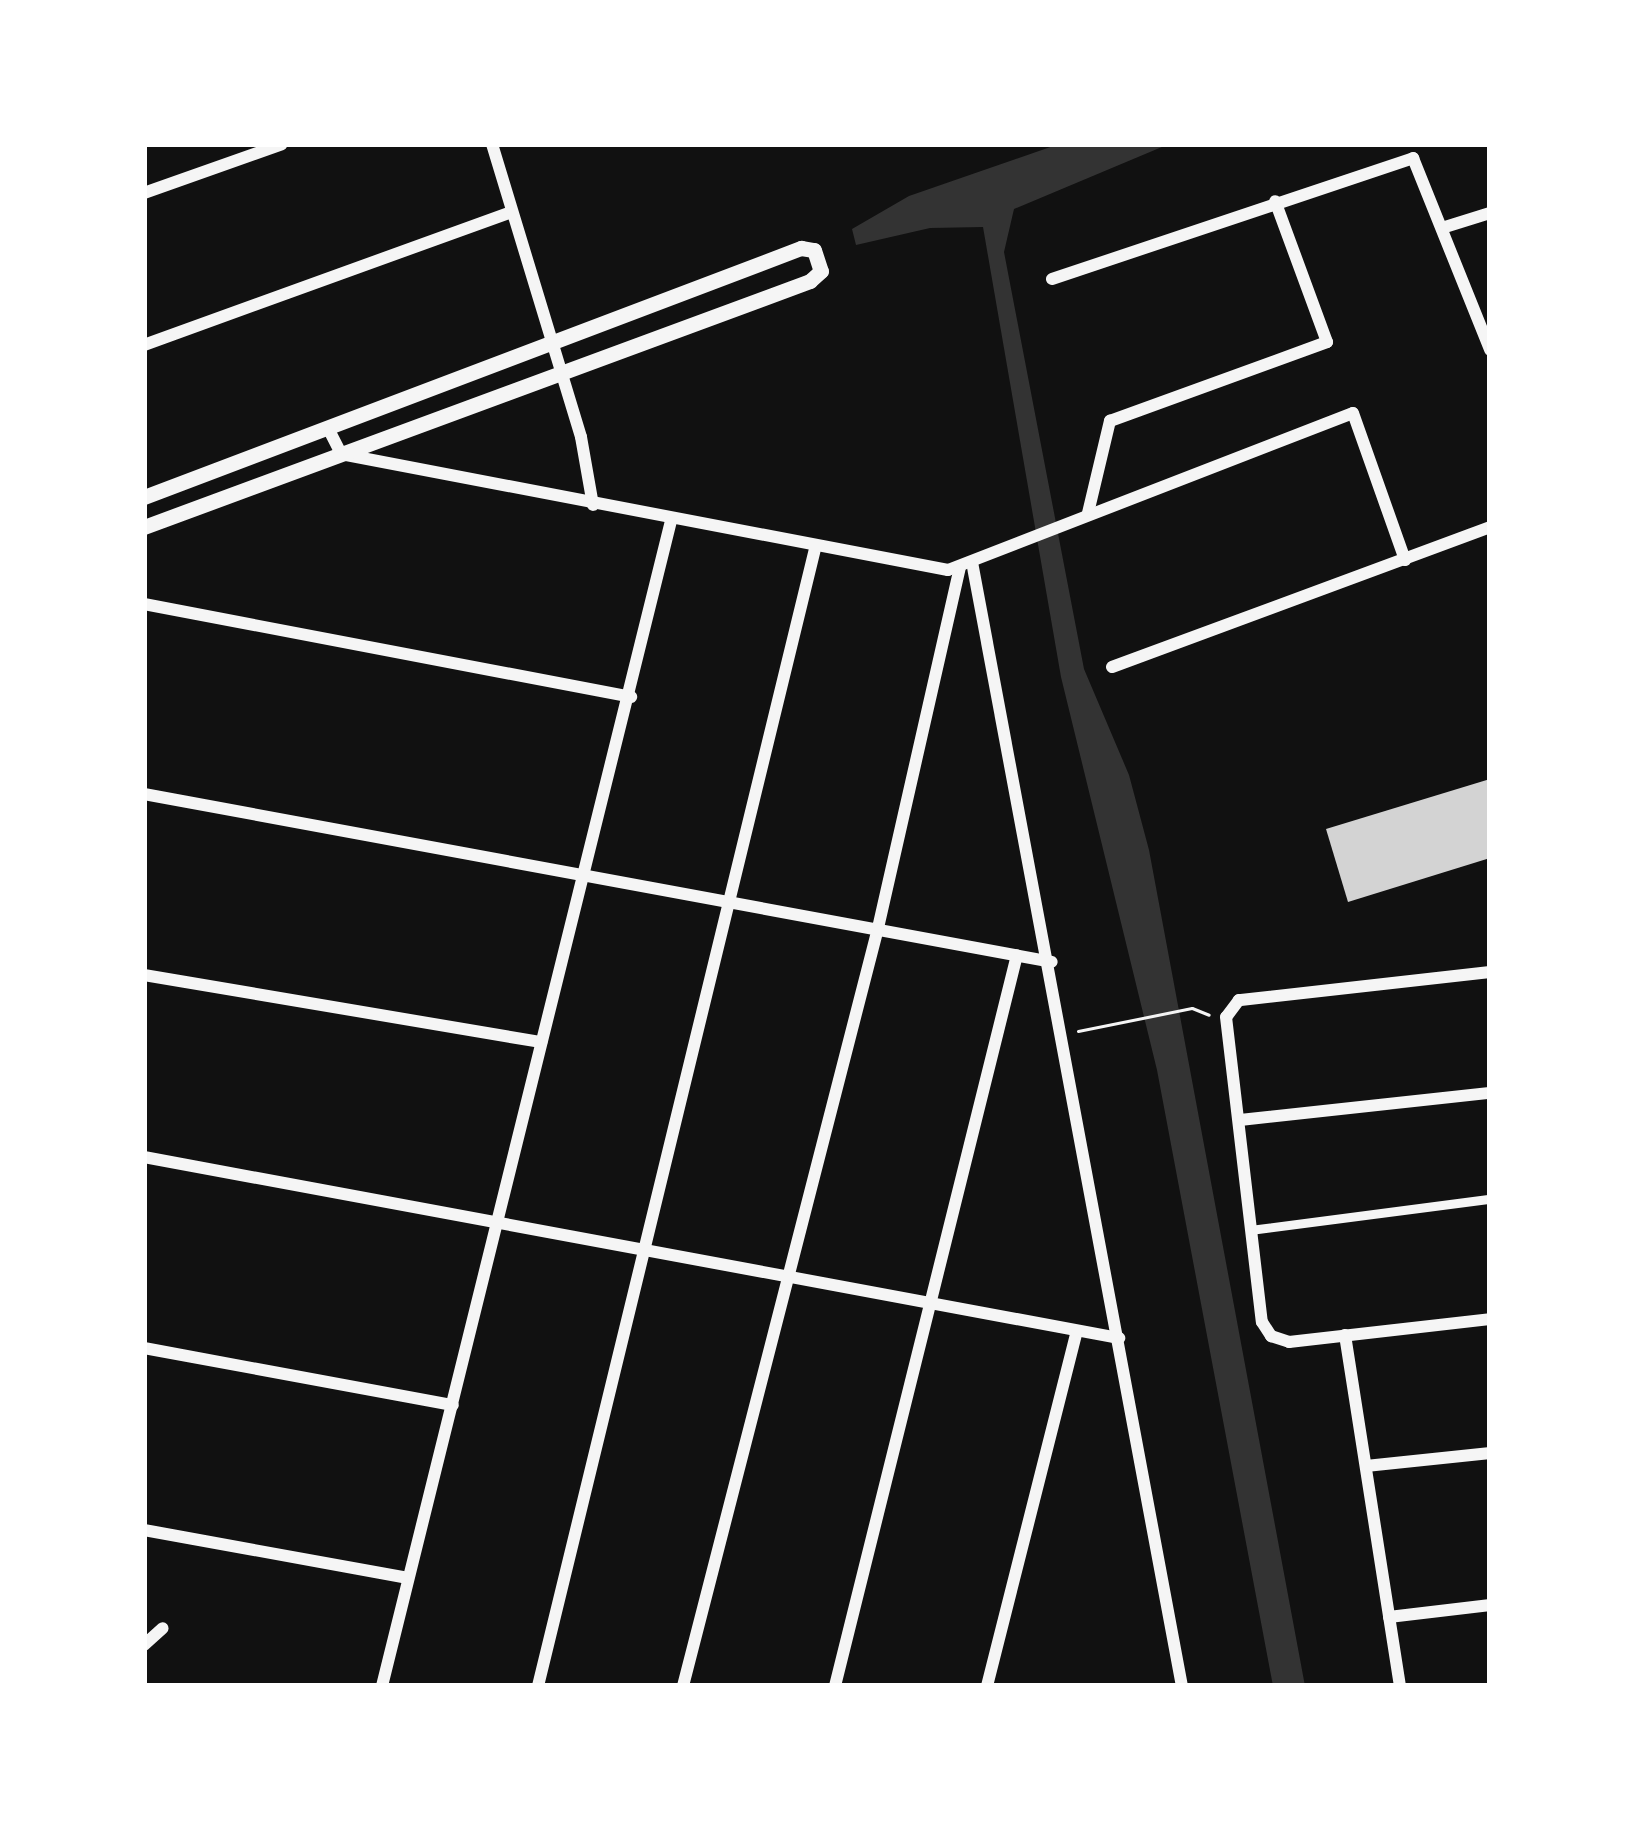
<!DOCTYPE html>
<style>
body{margin:0}
#map{position:relative;width:1634px;height:1830px;overflow:hidden;background:#111;font-family:"PT Sans",sans-serif}
div>[style]{position:absolute}
.water>*{inset:0;background:#333}
.building>*{inset:0;background:#d3d3d3}
.path>*{height:3px;margin:-1.5px;padding:0 1.5px;transform-origin:1.5px;border-radius:1.5px;background:#f5f5f5}
.pedestrian>*{height:9px;margin:-4.5px;padding:0 4.5px;transform-origin:4.5px;border-radius:4.5px;background:#f5f5f5}
.minor>*{height:12px;margin:-6px;padding:0 6px;transform-origin:6px;border-radius:6px;background:#f5f5f5}
.tertiary>*{height:15px;margin:-7.5px;padding:0 7.5px;transform-origin:7.5px;border-radius:7.5px;background:#f5f5f5}
span{translate:-50% -50%;white-space:nowrap;text-align:center;line-height:1.15;-webkit-text-stroke:12px #fff;paint-order:stroke}
.frame{position:absolute;inset:0;border:147px solid #fff;pointer-events:none}
</style>
<div id="map">
<div class="water">
<div style="clip-path:polygon(1059px 144px,1169px 144px,1014px 209px,1004px 252px,1084px 669px,1129px 775px,1149px 850px,1305px 1686px,1273px 1686px,1157px 1070px,1061px 677px,983px 227px,930px 228px,856px 245px,852px 229px,909px 196px)"></div>
</div>
<div class="building">
<div style="clip-path:polygon(1490px 779px,1490px 858px,1348px 902px,1326px 829px)"></div>
</div>
<div class="path">
<div style="left:1078px;top:1031px;width:116px;rotate:-11.4deg"></div>
<div style="left:1192px;top:1008px;width:18px;rotate:22deg"></div>
</div>
<div class="pedestrian">
<div style="left:1250px;top:1230px;width:242px;rotate:-7.4deg"></div>
</div>
<div class="minor">
<div style="left:492px;top:144px;width:306px;rotate:73.1deg"></div>
<div style="left:581px;top:437px;width:69px;rotate:80deg"></div>
<div style="left:144px;top:193px;width:146px;rotate:-19.5deg"></div>
<div style="left:1445px;top:227px;width:47px;rotate:-17.3deg"></div>
<div style="left:1052px;top:279px;width:381px;rotate:-18.5deg"></div>
<div style="left:1413px;top:158px;width:207px;rotate:68.1deg"></div>
<div style="left:144px;top:345px;width:391px;rotate:-19.9deg"></div>
<div style="left:329px;top:430px;width:27px;rotate:63deg"></div>
<div style="left:341px;top:454px;width:618px;rotate:10.82deg"></div>
<div style="left:948px;top:570px;width:434px;rotate:-21.2deg"></div>
<div style="left:1353px;top:413px;width:156px;rotate:70.5deg"></div>
<div style="left:1088px;top:513px;width:95px;rotate:-76.6deg"></div>
<div style="left:1110px;top:421px;width:231px;rotate:-20deg"></div>
<div style="left:1327px;top:342px;width:150px;rotate:-110.2deg"></div>
<div style="left:972px;top:562px;width:1143px;rotate:79.42deg"></div>
<div style="left:144px;top:604px;width:496px;rotate:10.8deg"></div>
<div style="left:1112px;top:667px;width:403px;rotate:-20.3deg"></div>
<div style="left:144px;top:794px;width:923px;rotate:10.48deg"></div>
<div style="left:1490px;top:972px;width:253px;rotate:173.6deg"></div>
<div style="left:1239px;top:1000px;width:21px;rotate:127deg"></div>
<div style="left:1226px;top:1017px;width:307px;rotate:83.3deg"></div>
<div style="left:1262px;top:1322px;width:17px;rotate:57deg"></div>
<div style="left:1271px;top:1336px;width:19px;rotate:18deg"></div>
<div style="left:1289px;top:1342px;width:202px;rotate:-6.5deg"></div>
<div style="left:144px;top:975px;width:403px;rotate:9.6deg"></div>
<div style="left:1240px;top:1120px;width:251px;rotate:-6.2deg"></div>
<div style="left:144px;top:1157px;width:992px;rotate:10.52deg"></div>
<div style="left:1345px;top:1335px;width:355px;rotate:81.1deg"></div>
<div style="left:144px;top:1348px;width:314px;rotate:10.5deg"></div>
<div style="left:1366px;top:1466px;width:125px;rotate:-6deg"></div>
<div style="left:144px;top:1530px;width:267px;rotate:10.3deg"></div>
<div style="left:1389px;top:1617px;width:102px;rotate:-6.8deg"></div>
<div style="left:144px;top:1645px;width:25px;rotate:-42deg"></div>
<div style="left:382px;top:1686px;width:1200px;rotate:-76.07deg"></div>
<div style="left:538px;top:1686px;width:1170px;rotate:-76.31deg"></div>
<div style="left:683px;top:1686px;width:783px;rotate:-75.57deg"></div>
<div style="left:878px;top:928px;width:370px;rotate:-77.2deg"></div>
<div style="left:835px;top:1686px;width:753px;rotate:-76.02deg"></div>
<div style="left:987px;top:1686px;width:366px;rotate:-75.8deg"></div>
</div>
<div class="tertiary">
<div style="left:144px;top:497px;width:703px;rotate:-20.76deg"></div>
<div style="left:801px;top:248px;width:13px;rotate:9deg"></div>
<div style="left:814px;top:250px;width:22px;rotate:72deg"></div>
<div style="left:821px;top:271px;width:15px;rotate:138deg"></div>
<div style="left:810px;top:281px;width:710px;rotate:159.73deg"></div>
</div>
<div class="frame"></div>
</div>
